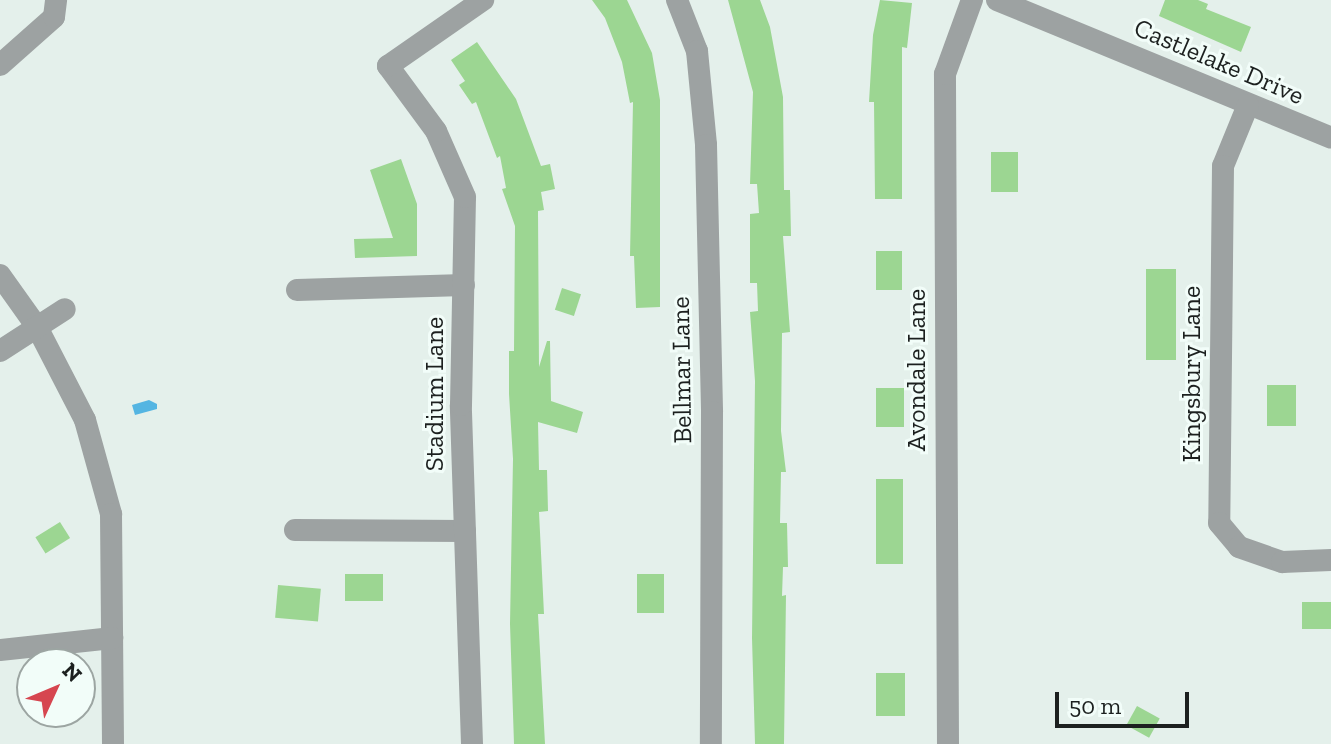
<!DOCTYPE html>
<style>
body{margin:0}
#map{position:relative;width:1331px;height:744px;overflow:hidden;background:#e4f0eb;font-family:"Zilla Slab",serif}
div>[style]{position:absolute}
.water>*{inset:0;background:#54b5e2}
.building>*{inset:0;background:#9cd692;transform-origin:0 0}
.minor>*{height:22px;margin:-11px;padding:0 11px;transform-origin:11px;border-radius:11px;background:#9da2a2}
span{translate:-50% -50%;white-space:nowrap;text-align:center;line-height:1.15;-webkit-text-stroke:6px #f2fdf9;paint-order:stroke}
.street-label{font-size:26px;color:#1c201f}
.north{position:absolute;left:16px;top:648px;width:80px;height:80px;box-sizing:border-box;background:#f2fdf9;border:2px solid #9ca5a2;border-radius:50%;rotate:46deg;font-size:22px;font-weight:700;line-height:32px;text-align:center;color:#1c201f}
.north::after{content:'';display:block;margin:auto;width:28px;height:36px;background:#d64650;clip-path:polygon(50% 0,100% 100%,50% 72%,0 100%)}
.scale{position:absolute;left:1055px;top:692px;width:134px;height:36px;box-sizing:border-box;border:4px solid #1c201f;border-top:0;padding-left:10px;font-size:24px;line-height:28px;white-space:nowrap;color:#1c201f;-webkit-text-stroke:6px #f2fdf9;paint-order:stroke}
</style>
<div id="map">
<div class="water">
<div style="clip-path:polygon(149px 400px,157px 404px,157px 409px,135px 415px,132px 405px)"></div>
</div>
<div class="building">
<div style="clip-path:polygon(592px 0,627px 0,652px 53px,660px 100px,660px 307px,636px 308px,634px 256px,630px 256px,633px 102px,630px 103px,622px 62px,605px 18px)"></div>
<div style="clip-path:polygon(728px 0,760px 0,770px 27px,783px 97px,784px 190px,790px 190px,791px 236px,783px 236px,790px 332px,782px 333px,781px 431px,786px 472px,781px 472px,780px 523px,787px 523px,788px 567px,783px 567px,782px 596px,786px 595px,784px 744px,755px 744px,752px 638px,755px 381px,750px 312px,758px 311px,757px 283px,750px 283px,750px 214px,759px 213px,757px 184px,750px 184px,753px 92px)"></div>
<div style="clip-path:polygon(880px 0,912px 3px,907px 48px,902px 47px,902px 199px,875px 199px,874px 102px,869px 102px,873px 35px)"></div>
<div style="clip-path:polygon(1165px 0,1198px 0,1208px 4px,1206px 9px,1251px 27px,1241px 52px,1159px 16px)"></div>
<div style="clip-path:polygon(477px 42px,516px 99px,541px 166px,550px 164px,555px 189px,541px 192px,544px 210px,538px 211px,539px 367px,547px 341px,550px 341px,551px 401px,583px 412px,577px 433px,538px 422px,539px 470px,547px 470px,548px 511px,539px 512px,544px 614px,538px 614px,545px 744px,514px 744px,510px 624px,513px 459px,509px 394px,509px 351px,514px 351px,515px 226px,502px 189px,506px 188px,500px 156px,497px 158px,476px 102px,472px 104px,459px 85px,465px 81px,451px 60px)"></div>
<div style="left:1018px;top:152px;width:40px;height:27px;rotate:90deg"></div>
<div style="clip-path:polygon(401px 159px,417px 204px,417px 256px,355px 258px,354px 239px,393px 238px,370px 170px)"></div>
<div style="left:876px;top:251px;width:26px;height:39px"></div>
<div style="left:1146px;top:269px;width:30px;height:91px"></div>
<div style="left:562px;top:288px;width:20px;height:23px;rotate:18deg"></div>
<div style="left:1267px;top:385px;width:29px;height:41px"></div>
<div style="left:876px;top:388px;width:28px;height:39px"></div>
<div style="left:876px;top:479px;width:27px;height:85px"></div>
<div style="left:60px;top:522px;width:19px;height:29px;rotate:58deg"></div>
<div style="left:345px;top:574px;width:38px;height:27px"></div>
<div style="left:637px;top:574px;width:27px;height:39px"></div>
<div style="left:278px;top:585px;width:43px;height:33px;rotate:5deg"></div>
<div style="left:1302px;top:602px;width:29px;height:27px"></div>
<div style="left:876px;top:673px;width:29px;height:43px"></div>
<div style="left:1137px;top:706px;width:26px;height:22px;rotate:29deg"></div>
</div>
<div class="minor">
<div style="left:677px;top:0;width:55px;rotate:68.6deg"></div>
<div style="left:697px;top:51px;width:94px;rotate:84.5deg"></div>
<div style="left:706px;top:145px;width:267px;rotate:88.7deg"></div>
<div style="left:712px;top:412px;width:332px;rotate:90.2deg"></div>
<div style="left:997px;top:0;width:361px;rotate:22.4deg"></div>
<div style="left:0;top:65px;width:72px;rotate:-41.6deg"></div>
<div style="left:54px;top:17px;width:17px;rotate:-83deg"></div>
<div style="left:1248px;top:105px;width:66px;rotate:112.3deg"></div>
<div style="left:1223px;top:166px;width:357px;rotate:90.6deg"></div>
<div style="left:1219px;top:523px;width:31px;rotate:50deg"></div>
<div style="left:1239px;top:547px;width:46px;rotate:19.2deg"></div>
<div style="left:1282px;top:562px;width:49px;rotate:-2.3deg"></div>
<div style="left:0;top:275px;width:64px;rotate:54.6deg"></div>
<div style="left:37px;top:327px;width:105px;rotate:62.7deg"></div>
<div style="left:85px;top:420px;width:98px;rotate:74.5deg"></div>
<div style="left:111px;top:514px;width:230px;rotate:89.5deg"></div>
<div style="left:297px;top:290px;width:167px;rotate:-1.7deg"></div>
<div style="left:0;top:351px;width:77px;rotate:-32.9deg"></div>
<div style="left:295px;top:530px;width:170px;rotate:0.3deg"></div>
<div style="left:0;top:650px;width:113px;rotate:-6.1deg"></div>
<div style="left:472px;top:744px;width:339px;rotate:-91.9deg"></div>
<div style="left:461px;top:405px;width:208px;rotate:-88.9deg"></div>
<div style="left:465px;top:197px;width:72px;rotate:-113.7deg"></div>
<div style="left:436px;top:131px;width:81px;rotate:-126.4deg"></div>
<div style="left:388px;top:66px;width:116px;rotate:-34.8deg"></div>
<div style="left:948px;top:744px;width:670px;rotate:-90.26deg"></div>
<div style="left:945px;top:74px;width:79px;rotate:-70deg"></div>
</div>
<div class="street-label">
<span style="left:1219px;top:62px;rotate:23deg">Castlelake Drive</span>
<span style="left:682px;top:370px;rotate:-91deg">Bellmar Lane</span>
<span style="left:917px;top:370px;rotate:-90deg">Avondale Lane</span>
<span style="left:1192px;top:374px;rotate:-90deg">Kingsbury Lane</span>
<span style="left:435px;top:394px;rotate:-90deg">Stadium Lane</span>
</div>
<div class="north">N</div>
<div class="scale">50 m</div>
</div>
